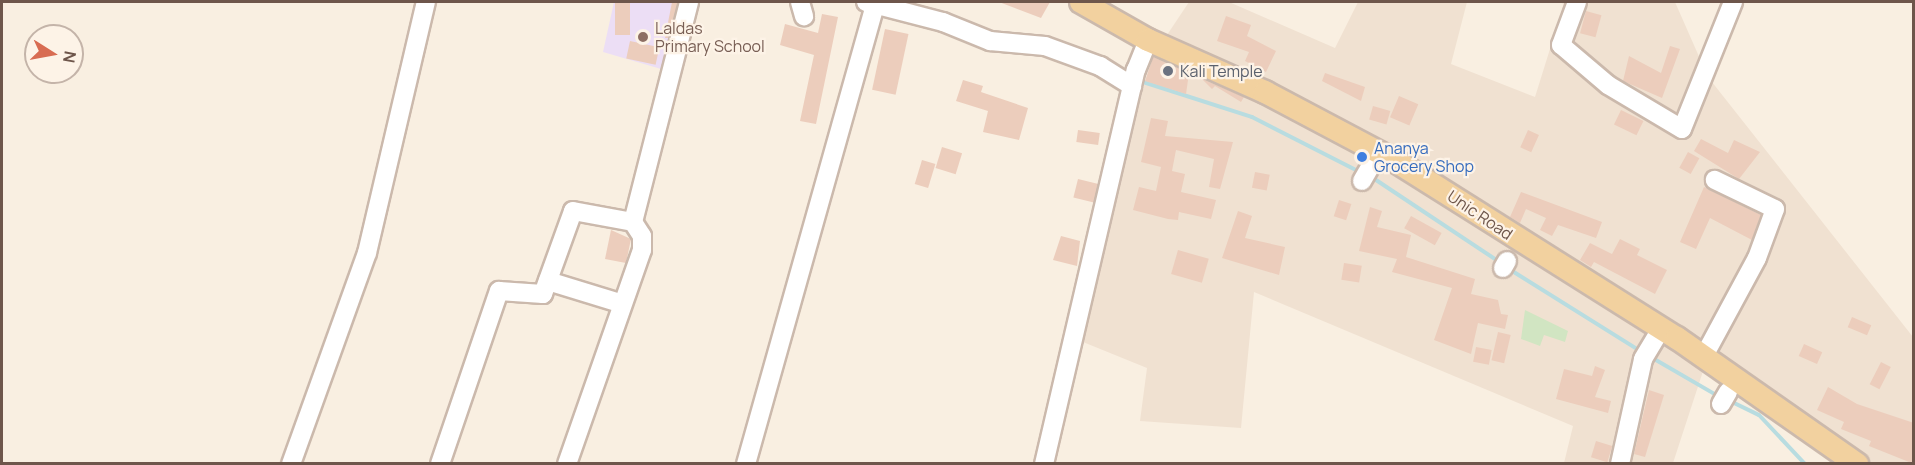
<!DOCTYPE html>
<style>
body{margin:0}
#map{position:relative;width:1915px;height:465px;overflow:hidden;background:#f9efe1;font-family:Manrope,sans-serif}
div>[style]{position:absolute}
.residential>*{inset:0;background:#f0e1d1}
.education>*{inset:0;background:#ecdef5}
.green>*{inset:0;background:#d1e5c2}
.stream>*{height:4px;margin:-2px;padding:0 2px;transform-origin:2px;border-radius:2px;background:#b8dce0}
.building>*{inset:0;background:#eccdbc;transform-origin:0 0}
.roads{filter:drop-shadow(2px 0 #cbb9ac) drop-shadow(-2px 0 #cbb9ac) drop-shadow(0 2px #cbb9ac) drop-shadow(0 -2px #cbb9ac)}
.minor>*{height:18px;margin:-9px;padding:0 9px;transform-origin:9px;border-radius:9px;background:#fff}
.major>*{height:22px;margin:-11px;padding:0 11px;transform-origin:11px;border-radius:11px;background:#f2d19f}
.dots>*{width:16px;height:16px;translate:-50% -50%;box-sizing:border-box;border:3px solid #fdf3e7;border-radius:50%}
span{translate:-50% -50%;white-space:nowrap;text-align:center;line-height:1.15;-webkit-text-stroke:4.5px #fdf3e7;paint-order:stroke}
.education-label{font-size:16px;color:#785e54}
.left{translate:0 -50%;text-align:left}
.worship-label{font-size:16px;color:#5b616d}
.shop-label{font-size:16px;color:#366cbe}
.street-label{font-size:16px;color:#6e564b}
.frame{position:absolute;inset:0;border:3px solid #6e564b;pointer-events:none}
.north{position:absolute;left:24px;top:24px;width:60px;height:60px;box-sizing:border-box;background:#fdf3e7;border:2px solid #c4b4a9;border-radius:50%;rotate:101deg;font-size:16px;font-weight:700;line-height:24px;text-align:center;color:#6e564b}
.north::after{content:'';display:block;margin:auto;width:21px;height:27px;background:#d86c52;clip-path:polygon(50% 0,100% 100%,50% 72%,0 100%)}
</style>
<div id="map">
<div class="residential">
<div style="clip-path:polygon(1189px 2px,1229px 2px,1335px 48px,1358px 2px,1467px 2px,1451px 64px,1535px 97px,1564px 4px,1559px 2px,1675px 2px,1708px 77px,1913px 337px,1913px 463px,1831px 463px,1797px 422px,1706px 362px,1673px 463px,1564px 463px,1573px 426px,1254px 292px,1241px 428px,1140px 421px,1147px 368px,1083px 342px,1138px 101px,1159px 47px)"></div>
</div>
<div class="education">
<div style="clip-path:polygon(614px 2px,688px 2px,668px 71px,603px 52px)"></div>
</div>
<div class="green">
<div style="clip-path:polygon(1525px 310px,1568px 331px,1565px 342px,1544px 335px,1540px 346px,1521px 339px)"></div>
</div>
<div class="stream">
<div style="left:1140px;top:81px;width:118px;rotate:17.8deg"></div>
<div style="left:1252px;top:117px;width:121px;rotate:27deg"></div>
<div style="left:1370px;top:176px;width:157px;rotate:33.6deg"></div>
<div style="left:1509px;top:269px;width:155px;rotate:32deg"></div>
<div style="left:1649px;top:356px;width:80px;rotate:30.1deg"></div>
<div style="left:1728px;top:400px;width:34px;rotate:26deg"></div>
<div style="left:1759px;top:415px;width:67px;rotate:46.8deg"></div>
</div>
<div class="building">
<div style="left:615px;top:2px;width:15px;height:33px"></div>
<div style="clip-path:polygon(672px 2px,678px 2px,668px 38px,665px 38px)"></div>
<div style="clip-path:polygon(999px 2px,1050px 2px,1041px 18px)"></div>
<div style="left:1586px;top:11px;width:16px;height:23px;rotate:15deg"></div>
<div style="clip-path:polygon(822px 14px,838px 17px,816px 124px,800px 121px,814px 55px,780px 45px,785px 24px,818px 33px)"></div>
<div style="clip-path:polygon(1226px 16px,1251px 25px,1247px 36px,1276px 51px,1266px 72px,1245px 61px,1249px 52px,1217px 41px)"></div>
<div style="left:885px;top:29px;width:24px;height:62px;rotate:12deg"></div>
<div style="left:630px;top:41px;width:30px;height:18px;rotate:12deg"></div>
<div style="clip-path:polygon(1670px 46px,1680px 49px,1662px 98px,1623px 81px,1629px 56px,1661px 73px)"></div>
<div style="clip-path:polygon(1153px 57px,1189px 73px,1186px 94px,1145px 81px)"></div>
<div style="clip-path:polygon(1325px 73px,1365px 87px,1361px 101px,1322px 81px)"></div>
<div style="clip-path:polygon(1202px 79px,1244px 97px,1241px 102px,1215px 86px,1212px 89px)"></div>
<div style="clip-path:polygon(963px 80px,983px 86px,981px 92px,1028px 108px,1019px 140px,983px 132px,988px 111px,956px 101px)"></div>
<div style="left:1399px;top:96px;width:21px;height:23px;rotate:23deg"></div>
<div style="left:1373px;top:106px;width:18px;height:14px;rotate:16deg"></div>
<div style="left:1621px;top:110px;width:25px;height:16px;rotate:26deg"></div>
<div style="clip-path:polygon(1151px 118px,1168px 121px,1165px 136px,1233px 142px,1220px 189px,1209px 187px,1214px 159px,1176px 150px,1172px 171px,1185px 174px,1181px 192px,1216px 200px,1211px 219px,1179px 212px,1178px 220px,1168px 219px,1133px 210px,1139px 187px,1156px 191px,1161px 167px,1141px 162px)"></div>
<div style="left:1078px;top:130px;width:22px;height:12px;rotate:8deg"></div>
<div style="left:1528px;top:130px;width:12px;height:19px;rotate:24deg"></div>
<div style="clip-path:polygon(1701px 139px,1728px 153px,1734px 140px,1760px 152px,1739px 179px,1694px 151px)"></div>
<div style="left:942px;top:147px;width:21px;height:22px;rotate:17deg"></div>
<div style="left:1688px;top:152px;width:13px;height:18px;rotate:29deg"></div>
<div style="left:922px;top:160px;width:14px;height:25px;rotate:17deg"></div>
<div style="left:1255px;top:172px;width:15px;height:16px;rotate:11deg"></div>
<div style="left:1078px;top:179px;width:21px;height:19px;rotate:14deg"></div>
<div style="clip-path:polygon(1704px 187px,1761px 215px,1752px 240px,1710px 218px,1696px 249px,1680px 242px)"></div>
<div style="clip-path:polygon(1521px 192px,1602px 222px,1596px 238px,1558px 225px,1552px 236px,1540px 230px,1546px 218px,1526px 209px,1520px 223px,1510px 217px)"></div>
<div style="left:1339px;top:200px;width:13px;height:17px;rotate:18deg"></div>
<div style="clip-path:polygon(1370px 207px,1382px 211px,1377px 227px,1411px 235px,1406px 257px,1475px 279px,1471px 294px,1498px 300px,1501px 314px,1508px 315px,1505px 329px,1478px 323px,1471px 354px,1434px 340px,1452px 288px,1392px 272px,1397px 259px,1359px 251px)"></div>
<div style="clip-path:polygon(1238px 211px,1252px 216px,1245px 238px,1285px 247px,1279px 275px,1222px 258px)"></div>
<div style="left:1411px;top:216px;width:35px;height:14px;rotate:29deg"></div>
<div style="clip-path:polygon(611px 230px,631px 239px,626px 263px,605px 259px)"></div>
<div style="clip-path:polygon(1061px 236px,1080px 241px,1077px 266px,1053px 260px)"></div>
<div style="clip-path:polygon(1620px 239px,1640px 249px,1637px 255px,1667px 270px,1655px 294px,1594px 262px,1591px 267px,1580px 260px,1590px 243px,1612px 254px)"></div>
<div style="left:1178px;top:250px;width:32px;height:25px;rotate:16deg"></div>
<div style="left:1344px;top:263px;width:18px;height:17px;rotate:9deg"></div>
<div style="left:1852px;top:317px;width:21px;height:11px;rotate:23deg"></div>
<div style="left:1498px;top:332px;width:13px;height:29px;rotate:13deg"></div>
<div style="left:1804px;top:344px;width:20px;height:13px;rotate:24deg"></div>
<div style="left:1476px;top:347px;width:16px;height:15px;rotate:11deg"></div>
<div style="left:1881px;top:362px;width:11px;height:25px;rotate:27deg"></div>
<div style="clip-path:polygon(1595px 366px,1605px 370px,1595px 397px,1611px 401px,1608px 413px,1556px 399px,1564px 369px,1592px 376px)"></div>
<div style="clip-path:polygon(1828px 387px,1857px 404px,1914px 423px,1914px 464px,1869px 446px,1871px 441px,1841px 429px,1844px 422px,1817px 410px)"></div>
<div style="clip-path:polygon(1649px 390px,1664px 395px,1645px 457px,1634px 454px)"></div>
<div style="left:1596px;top:441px;width:17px;height:17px;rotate:17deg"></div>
</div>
<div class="roads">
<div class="minor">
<div style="left:800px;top:2px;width:15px;rotate:74deg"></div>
<div style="left:866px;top:2px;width:80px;rotate:14.6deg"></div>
<div style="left:943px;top:22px;width:51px;rotate:22deg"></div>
<div style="left:990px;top:41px;width:55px;rotate:5.2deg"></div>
<div style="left:1045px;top:46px;width:59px;rotate:20deg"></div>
<div style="left:1100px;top:66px;width:38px;rotate:32deg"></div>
<div style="left:1577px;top:2px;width:46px;rotate:110.4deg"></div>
<div style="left:1561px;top:45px;width:62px;rotate:40.4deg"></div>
<div style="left:1608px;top:85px;width:86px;rotate:30.7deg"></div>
<div style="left:1682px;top:129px;width:137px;rotate:-68.1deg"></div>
<div style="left:1362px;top:181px;width:32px;rotate:-60deg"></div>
<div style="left:1503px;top:268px;width:8px;rotate:-60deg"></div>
<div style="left:548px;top:281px;width:75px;rotate:17deg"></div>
<div style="left:1704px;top:356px;width:111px;rotate:-61.6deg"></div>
<div style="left:1757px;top:258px;width:52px;rotate:-69.8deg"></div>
<div style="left:1775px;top:209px;width:67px;rotate:-154.2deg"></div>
<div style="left:1721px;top:404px;width:14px;rotate:-60deg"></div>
<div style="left:291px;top:464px;width:224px;rotate:-70.2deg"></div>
<div style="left:367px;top:253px;width:258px;rotate:-76.8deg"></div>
<div style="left:440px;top:464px;width:183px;rotate:-71.2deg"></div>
<div style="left:499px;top:291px;width:44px;rotate:3.9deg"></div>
<div style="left:543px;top:294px;width:88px;rotate:-70.1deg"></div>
<div style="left:573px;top:211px;width:61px;rotate:10.4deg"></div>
<div style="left:633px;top:222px;width:227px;rotate:-75.7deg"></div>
<div style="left:567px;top:464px;width:227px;rotate:-70.7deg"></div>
<div style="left:642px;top:250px;width:14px;rotate:-90deg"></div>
<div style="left:642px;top:236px;width:17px;rotate:-123deg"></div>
<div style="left:746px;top:464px;width:478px;rotate:-74.3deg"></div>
<div style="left:1044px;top:464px;width:405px;rotate:-76.9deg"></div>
<div style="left:1136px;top:70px;width:32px;rotate:-68deg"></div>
<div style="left:1620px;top:464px;width:107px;rotate:-77.6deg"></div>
<div style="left:1643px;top:359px;width:35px;rotate:-59deg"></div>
</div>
<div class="major">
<div style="left:1081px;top:2px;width:77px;rotate:29.6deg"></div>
<div style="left:1148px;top:40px;width:128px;rotate:24deg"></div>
<div style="left:1265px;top:92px;width:149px;rotate:27.9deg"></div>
<div style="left:1397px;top:162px;width:331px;rotate:32.2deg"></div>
<div style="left:1677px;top:338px;width:220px;rotate:35deg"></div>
</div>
</div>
<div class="dots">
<div style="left:643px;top:37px;background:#8d6e63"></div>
<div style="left:1168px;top:71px;background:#6b7280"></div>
<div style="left:1362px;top:157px;background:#3f7fe0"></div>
</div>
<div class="education-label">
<span class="left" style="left:655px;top:37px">Laldas<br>Primary School</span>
</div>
<div class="worship-label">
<span class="left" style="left:1180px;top:71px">Kali Temple</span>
</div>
<div class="shop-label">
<span class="left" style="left:1374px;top:157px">Ananya<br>Grocery Shop</span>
</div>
<div class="street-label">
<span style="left:1480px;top:215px;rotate:34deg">Unic Road</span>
</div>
<div class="frame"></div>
<div class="north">N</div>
</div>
